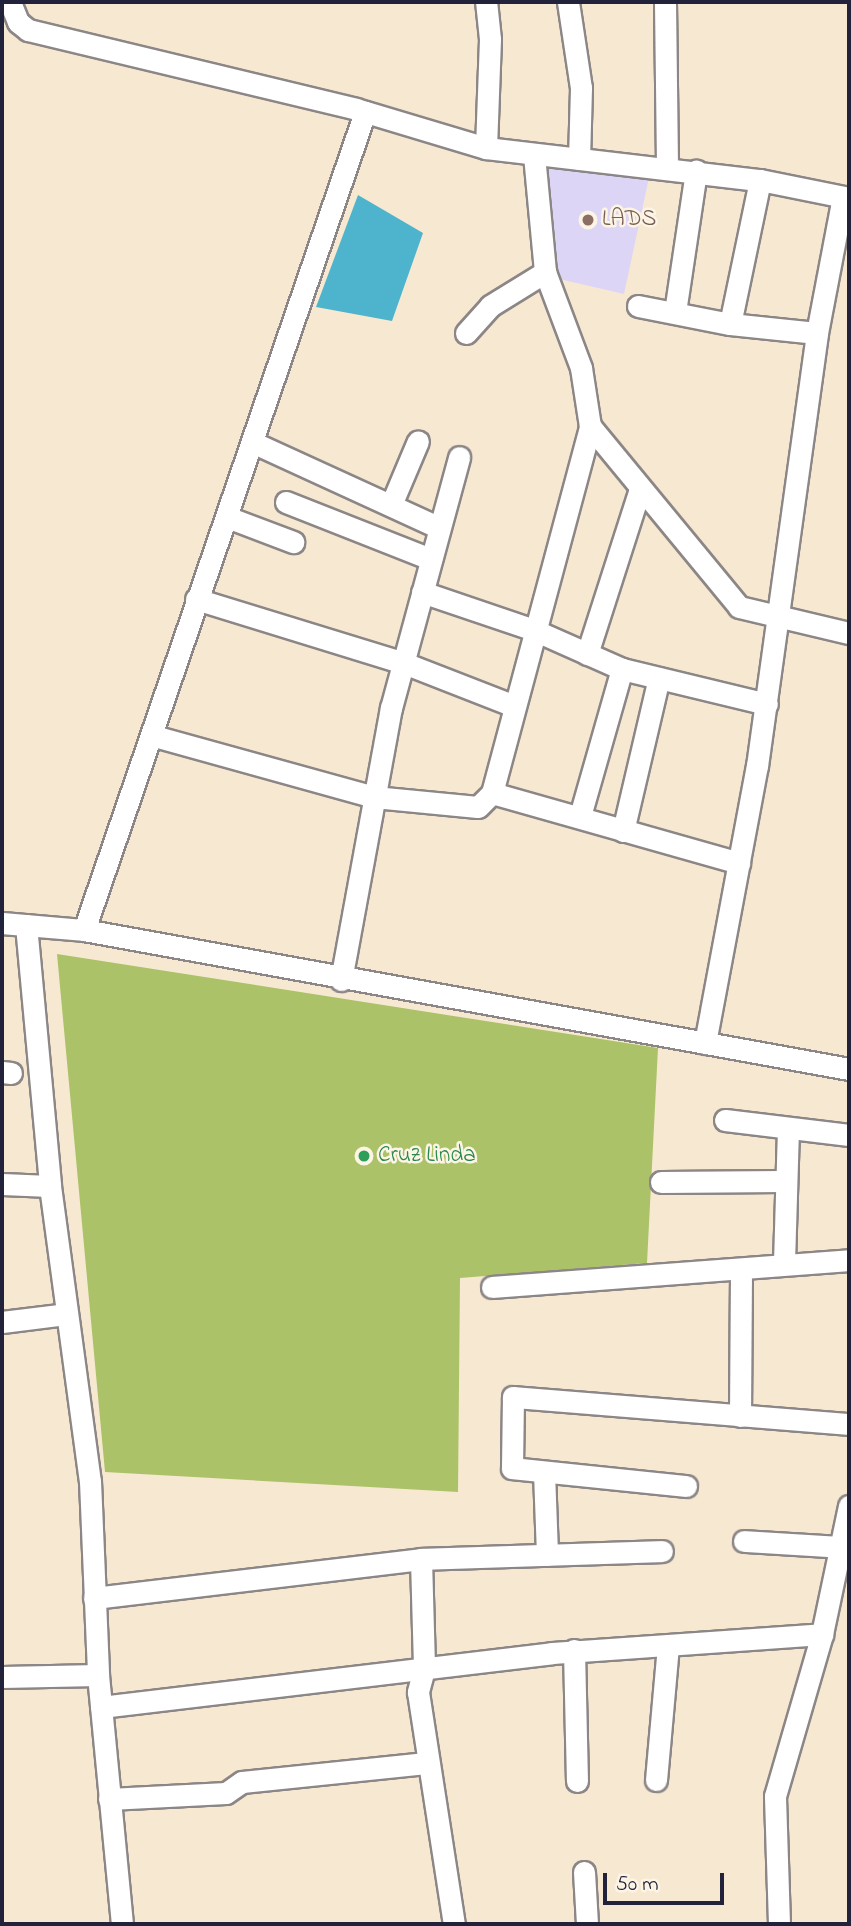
<!DOCTYPE html>
<style>
body{margin:0}
#map{position:relative;width:851px;height:1926px;overflow:hidden;background:#f7e9d1;font-family:"Indie Flower",sans-serif}
div>[style]{position:absolute}
.built>*{inset:0;background:#ddd5f6}
.green>*{inset:0;background:#abc268}
.water>*{inset:0;background:#4eb3cc}
.roads{filter:drop-shadow(2px 0 #8c8686) drop-shadow(-2px 0 #8c8686) drop-shadow(0 2px #8c8686) drop-shadow(0 -2px #8c8686)}
.minor>*{height:21px;margin:-10.5px;padding:0 10.5px;transform-origin:10.5px;border-radius:10.5px;background:#fff}
.dots>*{width:19px;height:19px;translate:-50% -50%;box-sizing:border-box;border:4px solid #fcf5e5;border-radius:50%}
span{translate:-50% -50%;white-space:nowrap;text-align:center;line-height:1.15;-webkit-text-stroke:5px #fcf5e5;paint-order:stroke}
.education-label{font-size:23px;color:#785e54}
.left{translate:0 -50%;text-align:left}
.leisure-label{font-size:23px;color:#27864d}
.frame{position:absolute;inset:0;border:4px solid #22223b;pointer-events:none}
.scale{position:absolute;left:603px;top:1873px;width:121px;height:32px;box-sizing:border-box;border:4px solid #22223b;border-top:0;padding-left:9px;font-size:21px;line-height:24px;white-space:nowrap;color:#22223b;-webkit-text-stroke:5px #fcf5e5;paint-order:stroke}
</style>
<div id="map">
<div class="built">
<div style="clip-path:polygon(548px 161px,650px 173px,624px 294px,546px 276px)"></div>
</div>
<div class="green">
<div style="clip-path:polygon(57px 954px,658px 1048px,647px 1263px,460px 1278px,458px 1492px,105px 1472px)"></div>
</div>
<div class="water">
<div style="clip-path:polygon(358px 195px,423px 233px,392px 321px,316px 307px)"></div>
</div>
<div class="roads">
<div class="minor">
<div style="left:10px;top:2px;width:22px;rotate:68deg"></div>
<div style="left:18px;top:22px;width:13px;rotate:39deg"></div>
<div style="left:28px;top:30px;width:337px;rotate:13.5deg"></div>
<div style="left:356px;top:109px;width:136px;rotate:16.7deg"></div>
<div style="left:486px;top:148px;width:276px;rotate:6.7deg"></div>
<div style="left:760px;top:180px;width:91px;rotate:11.4deg"></div>
<div style="left:568px;top:2px;width:87px;rotate:81.4deg"></div>
<div style="left:581px;top:88px;width:71px;rotate:91.6deg"></div>
<div style="left:665px;top:2px;width:165px;rotate:89.3deg"></div>
<div style="left:486px;top:148px;width:109px;rotate:-87.9deg"></div>
<div style="left:490px;top:39px;width:37px;rotate:-96deg"></div>
<div style="left:534px;top:155px;width:118px;rotate:84.6deg"></div>
<div style="left:545px;top:272px;width:103px;rotate:69.4deg"></div>
<div style="left:581px;top:368px;width:59px;rotate:81.2deg"></div>
<div style="left:590px;top:426px;width:234px;rotate:50.5deg"></div>
<div style="left:739px;top:607px;width:113px;rotate:13.3deg"></div>
<div style="left:638px;top:306px;width:94px;rotate:11.1deg"></div>
<div style="left:730px;top:324px;width:87px;rotate:5.9deg"></div>
<div style="left:675px;top:312px;width:143px;rotate:-81.5deg"></div>
<div style="left:730px;top:324px;width:147px;rotate:-78.2deg"></div>
<div style="left:466px;top:333px;width:36px;rotate:-48deg"></div>
<div style="left:490px;top:306px;width:65px;rotate:-31.7deg"></div>
<div style="left:252px;top:442px;width:205px;rotate:24.6deg"></div>
<div style="left:286px;top:502px;width:156px;rotate:21.5deg"></div>
<div style="left:391px;top:505px;width:69px;rotate:-67.1deg"></div>
<div style="left:227px;top:517px;width:71px;rotate:20.7deg"></div>
<div style="left:422px;top:592px;width:118px;rotate:18.7deg"></div>
<div style="left:534px;top:630px;width:96px;rotate:23.9deg"></div>
<div style="left:622px;top:669px;width:149px;rotate:13.6deg"></div>
<div style="left:196px;top:599px;width:218px;rotate:17.1deg"></div>
<div style="left:404px;top:663px;width:116px;rotate:21.3deg"></div>
<div style="left:587px;top:654px;width:173px;rotate:-72.2deg"></div>
<div style="left:154px;top:736px;width:228px;rotate:15.5deg"></div>
<div style="left:374px;top:797px;width:104px;rotate:5.5deg"></div>
<div style="left:478px;top:807px;width:20px;rotate:-45deg"></div>
<div style="left:492px;top:793px;width:380px;rotate:-75deg"></div>
<div style="left:492px;top:793px;width:257px;rotate:15.8deg"></div>
<div style="left:580px;top:816px;width:153px;rotate:-74.1deg"></div>
<div style="left:623px;top:831px;width:157px;rotate:-76.8deg"></div>
<div style="left:2px;top:923px;width:82px;rotate:4.9deg"></div>
<div style="left:84px;top:930px;width:778px;rotate:10.3deg"></div>
<div style="left:26px;top:925px;width:262px;rotate:84.7deg"></div>
<div style="left:50px;top:1186px;width:298px;rotate:82.3deg"></div>
<div style="left:90px;top:1481px;width:194px;rotate:87.6deg"></div>
<div style="left:98px;top:1675px;width:250px;rotate:84.5deg"></div>
<div style="left:84px;top:930px;width:865px;rotate:-71.04deg"></div>
<div style="left:341px;top:980px;width:277px;rotate:-79.6deg"></div>
<div style="left:391px;top:708px;width:260px;rotate:-74.8deg"></div>
<div style="left:705px;top:1043px;width:282px;rotate:-79.4deg"></div>
<div style="left:757px;top:766px;width:437px;rotate:-82.1deg"></div>
<div style="left:817px;top:333px;width:138px;rotate:-79.2deg"></div>
<div style="left:2px;top:1072px;width:9px;rotate:6deg"></div>
<div style="left:725px;top:1120px;width:125px;rotate:6.9deg"></div>
<div style="left:661px;top:1182px;width:122px;rotate:-0.5deg"></div>
<div style="left:2px;top:1184px;width:48px;rotate:2.4deg"></div>
<div style="left:784px;top:1263px;width:133px;rotate:-88.3deg"></div>
<div style="left:492px;top:1287px;width:358px;rotate:-4.3deg"></div>
<div style="left:2px;top:1322px;width:64px;rotate:-7.1deg"></div>
<div style="left:740px;top:1416px;width:146px;rotate:-89.6deg"></div>
<div style="left:544px;top:1472px;width:83px;rotate:87.9deg"></div>
<div style="left:686px;top:1486px;width:175px;rotate:-174.1deg"></div>
<div style="left:512px;top:1468px;width:71px;rotate:-89.2deg"></div>
<div style="left:513px;top:1397px;width:337px;rotate:4.6deg"></div>
<div style="left:744px;top:1541px;width:98px;rotate:3.5deg"></div>
<div style="left:421px;top:1559px;width:110px;rotate:88.4deg"></div>
<div style="left:424px;top:1669px;width:24px;rotate:105deg"></div>
<div style="left:418px;top:1692px;width:235px;rotate:81.2deg"></div>
<div style="left:94px;top:1598px;width:329px;rotate:-6.8deg"></div>
<div style="left:421px;top:1559px;width:241px;rotate:-1.9deg"></div>
<div style="left:574px;top:1650px;width:131px;rotate:88.7deg"></div>
<div style="left:2px;top:1677px;width:96px;rotate:-1.2deg"></div>
<div style="left:101px;top:1707px;width:454px;rotate:-6.8deg"></div>
<div style="left:552px;top:1653px;width:271px;rotate:-4deg"></div>
<div style="left:656px;top:1780px;width:135px;rotate:-84.9deg"></div>
<div style="left:109px;top:1799px;width:117px;rotate:-2.9deg"></div>
<div style="left:226px;top:1793px;width:19px;rotate:-35deg"></div>
<div style="left:242px;top:1782px;width:185px;rotate:-5.9deg"></div>
<div style="left:584px;top:1872px;width:52px;rotate:86.7deg"></div>
<div style="left:779px;top:1924px;width:128px;rotate:-91.8deg"></div>
<div style="left:775px;top:1796px;width:169px;rotate:-73.8deg"></div>
<div style="left:822px;top:1634px;width:131px;rotate:-78.1deg"></div>
</div>
</div>
<div class="dots">
<div style="left:588px;top:220px;background:#8d6e63"></div>
<div style="left:364px;top:1156px;background:#2e9e5b"></div>
</div>
<div class="education-label">
<span class="left" style="left:602px;top:220px">LADS</span>
</div>
<div class="leisure-label">
<span class="left" style="left:378px;top:1156px">Cruz Linda</span>
</div>
<div class="frame"></div>
<div class="scale">50 m</div>
</div>
